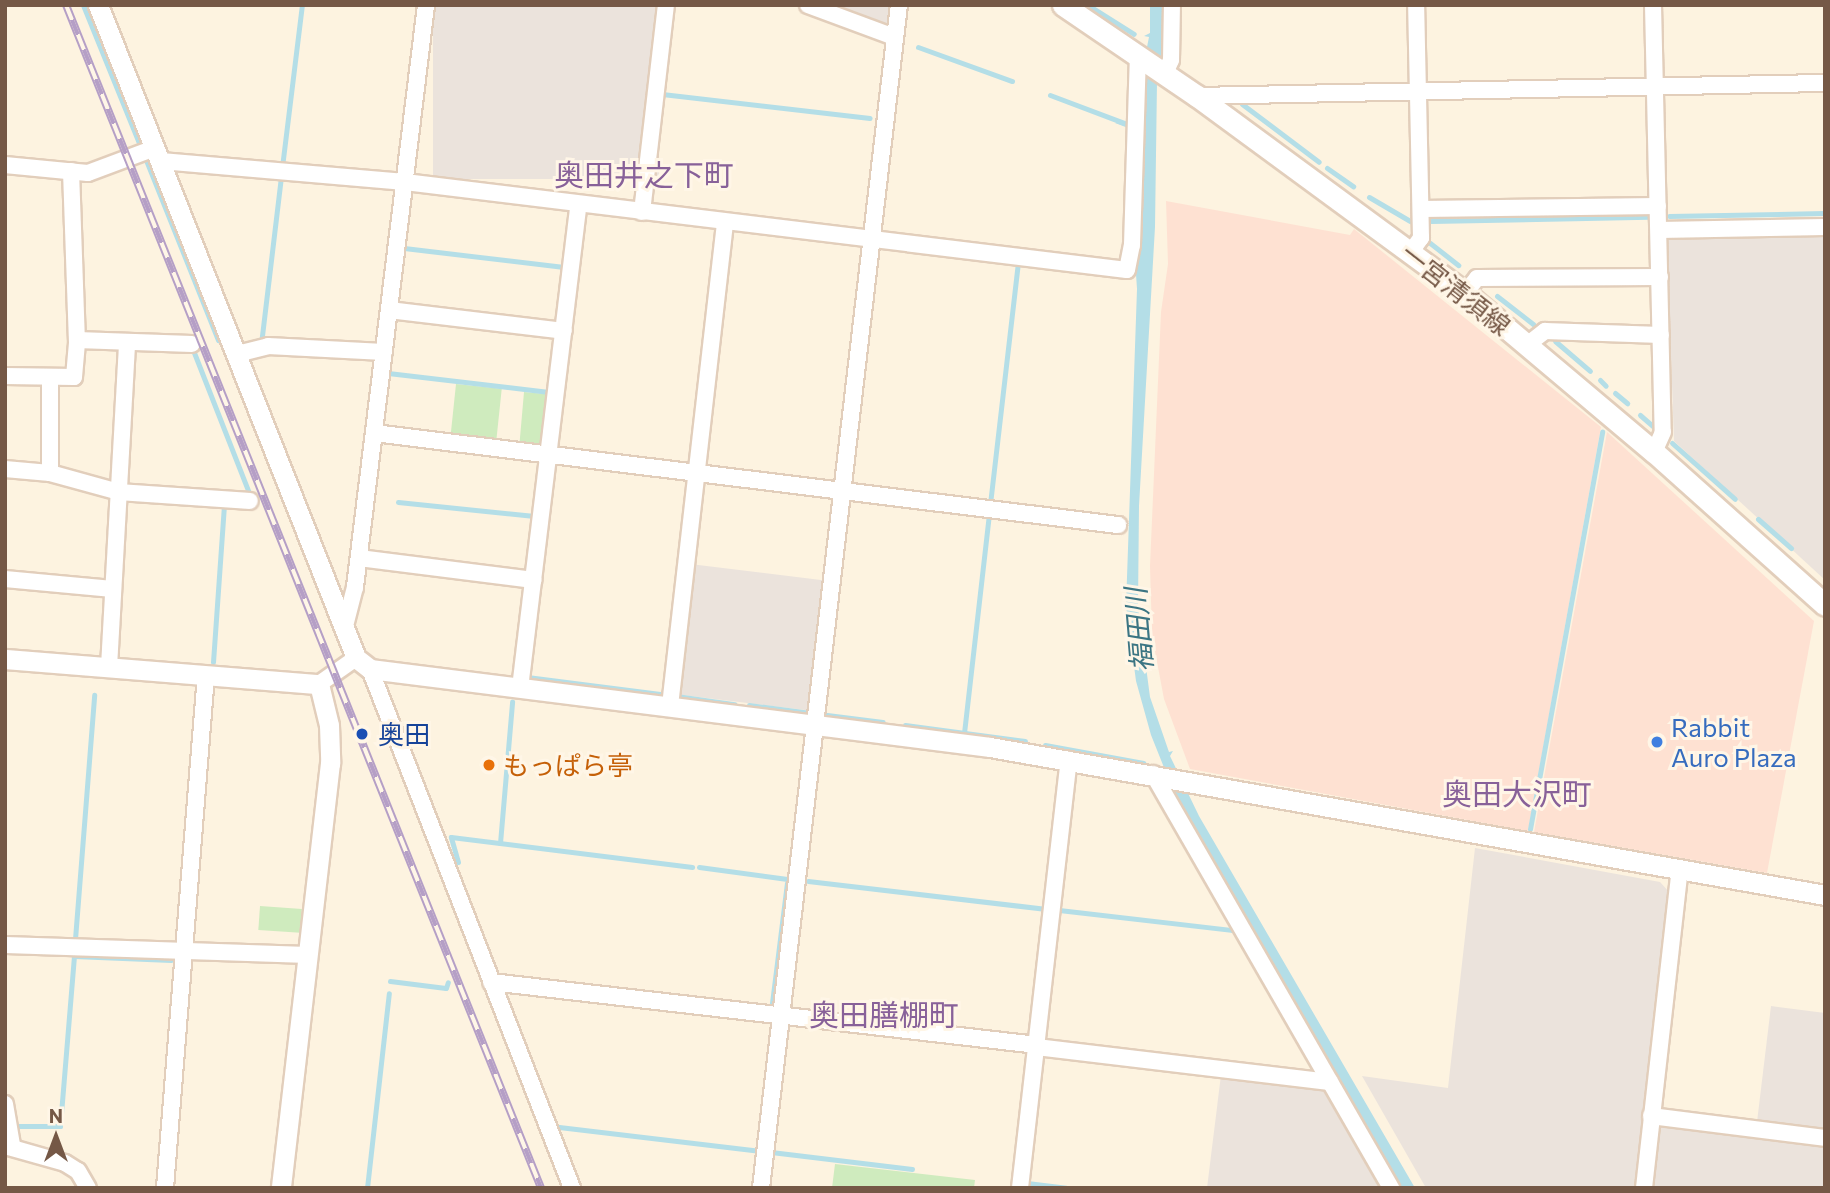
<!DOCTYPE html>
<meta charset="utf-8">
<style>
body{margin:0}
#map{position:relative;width:1830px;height:1193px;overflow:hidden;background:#fdf3e0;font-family:Commissioner,"Noto Sans JP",sans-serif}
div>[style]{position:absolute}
.commercial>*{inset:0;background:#fee1d2}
.industrial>*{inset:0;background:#ebe3dc;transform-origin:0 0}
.green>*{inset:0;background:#cfebbe;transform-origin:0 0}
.water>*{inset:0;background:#b4dee7}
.stream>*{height:5px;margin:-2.5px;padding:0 2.5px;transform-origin:2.5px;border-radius:2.5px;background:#b4dee7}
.roads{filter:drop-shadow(2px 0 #e2cebb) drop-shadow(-2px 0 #e2cebb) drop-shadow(0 2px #e2cebb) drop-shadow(0 -2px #e2cebb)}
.minor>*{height:16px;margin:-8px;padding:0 8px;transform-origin:8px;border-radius:8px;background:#fff}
.tertiary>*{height:19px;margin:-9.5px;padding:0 9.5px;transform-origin:9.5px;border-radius:9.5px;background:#fff}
.secondary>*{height:21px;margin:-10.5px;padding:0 10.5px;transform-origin:10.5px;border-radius:10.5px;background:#fff}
.rail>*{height:8px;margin-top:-4px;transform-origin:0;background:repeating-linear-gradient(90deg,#fff6e7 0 16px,#b59fc6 0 32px);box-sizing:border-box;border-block:2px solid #b59fc6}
.dots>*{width:19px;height:19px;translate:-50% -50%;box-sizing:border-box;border:4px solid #fff6e7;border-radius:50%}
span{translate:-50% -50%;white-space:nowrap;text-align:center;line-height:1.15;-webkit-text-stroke:6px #fff6e7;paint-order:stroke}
.street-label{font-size:26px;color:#755846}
.shop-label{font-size:26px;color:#366cbe}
.left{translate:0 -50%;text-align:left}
.transit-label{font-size:26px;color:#164399}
.food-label{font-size:26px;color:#c56008}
.water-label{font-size:28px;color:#3c7583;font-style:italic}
.quarter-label{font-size:30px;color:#886199}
.frame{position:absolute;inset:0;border:7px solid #755846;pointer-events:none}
.north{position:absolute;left:21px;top:1102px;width:70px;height:70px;-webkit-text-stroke:5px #fff6e7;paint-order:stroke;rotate:0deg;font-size:19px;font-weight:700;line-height:28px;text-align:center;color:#755846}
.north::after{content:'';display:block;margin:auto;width:24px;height:32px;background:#755846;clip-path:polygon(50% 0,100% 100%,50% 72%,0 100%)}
</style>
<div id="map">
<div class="commercial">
<div style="clip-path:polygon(1166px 201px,1350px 235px,1354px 229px,1601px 427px,1528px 831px,1190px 769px,1164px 699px,1152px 635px,1150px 566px,1161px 312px,1168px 264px)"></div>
<div style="clip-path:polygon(1607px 432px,1814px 621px,1767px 873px,1534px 832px)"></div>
</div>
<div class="industrial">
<div style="left:433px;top:5px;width:226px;height:174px"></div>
<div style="clip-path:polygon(829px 5px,891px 5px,889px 28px)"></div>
<div style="clip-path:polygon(1825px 231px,1825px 580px,1674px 441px,1667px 241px,1673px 234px)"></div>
<div style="left:690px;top:564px;width:134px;height:131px;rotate:7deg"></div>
<div style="clip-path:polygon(1475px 848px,1660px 882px,1670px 893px,1638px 1188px,1426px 1188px,1362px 1076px,1448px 1088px)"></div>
<div style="clip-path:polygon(1771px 1006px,1825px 1013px,1825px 1130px,1757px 1122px)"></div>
<div style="clip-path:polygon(1221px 1075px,1327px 1088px,1383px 1188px,1207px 1188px)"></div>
<div style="clip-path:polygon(1658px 1125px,1825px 1145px,1825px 1188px,1650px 1188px)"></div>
</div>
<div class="green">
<div style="left:456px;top:384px;width:46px;height:55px;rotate:6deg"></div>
<div style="left:524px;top:392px;width:22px;height:55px;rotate:5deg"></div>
<div style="left:260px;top:906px;width:42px;height:24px;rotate:4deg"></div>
<div style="clip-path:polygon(835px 1164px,975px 1180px,974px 1188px,832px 1188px)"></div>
</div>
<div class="water">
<div style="clip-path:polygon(1150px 5px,1162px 5px,1162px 46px,1167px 52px,1157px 82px,1155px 227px,1139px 506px,1138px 606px,1150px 697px,1169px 752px,1173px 751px,1170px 756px,1199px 816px,1415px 1188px,1401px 1188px,1179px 805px,1151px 735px,1136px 681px,1126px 606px,1137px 289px,1136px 274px,1131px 274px,1136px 269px,1132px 267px,1142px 216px,1144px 134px,1115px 123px,1145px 121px,1143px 67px,1149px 37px,1144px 36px,1150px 33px)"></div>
</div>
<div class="stream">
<div style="left:83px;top:5px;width:154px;rotate:67.9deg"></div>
<div style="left:1088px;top:5px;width:54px;rotate:32.2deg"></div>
<div style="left:918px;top:47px;width:100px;rotate:19.9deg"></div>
<div style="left:662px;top:94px;width:209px;rotate:6.6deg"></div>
<div style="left:1050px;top:95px;width:79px;rotate:20.7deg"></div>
<div style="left:1242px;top:104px;width:96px;rotate:37deg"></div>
<div style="left:146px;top:160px;width:194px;rotate:68.2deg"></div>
<div style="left:282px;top:167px;width:163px;rotate:-83deg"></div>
<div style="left:1327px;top:168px;width:32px;rotate:35deg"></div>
<div style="left:1369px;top:197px;width:48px;rotate:30.3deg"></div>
<div style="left:1669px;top:216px;width:156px;rotate:-1.1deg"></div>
<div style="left:1431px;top:221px;width:218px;rotate:-1.1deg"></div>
<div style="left:1430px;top:243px;width:36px;rotate:38deg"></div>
<div style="left:404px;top:248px;width:161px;rotate:6.8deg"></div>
<div style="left:1497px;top:296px;width:46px;rotate:37.9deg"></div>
<div style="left:1555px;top:341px;width:46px;rotate:40.6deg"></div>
<div style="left:261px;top:344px;width:169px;rotate:-83.2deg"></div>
<div style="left:188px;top:350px;width:5px"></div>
<div style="left:193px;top:350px;width:154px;rotate:68.6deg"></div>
<div style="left:388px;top:373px;width:162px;rotate:6.7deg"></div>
<div style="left:1600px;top:380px;width:8px;rotate:45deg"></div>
<div style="left:1615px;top:393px;width:16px;rotate:40deg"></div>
<div style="left:1640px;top:415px;width:20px;rotate:41deg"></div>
<div style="left:1672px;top:443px;width:84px;rotate:41.6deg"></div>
<div style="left:398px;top:502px;width:137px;rotate:5.9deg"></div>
<div style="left:990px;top:504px;width:244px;rotate:-83.4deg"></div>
<div style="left:1758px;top:519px;width:44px;rotate:41.3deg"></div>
<div style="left:213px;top:662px;width:156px;rotate:-86deg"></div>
<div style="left:224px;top:506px;width:5px"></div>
<div style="left:527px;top:677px;width:142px;rotate:7.3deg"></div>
<div style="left:676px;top:696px;width:59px;rotate:7.9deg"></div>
<div style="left:749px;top:705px;width:62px;rotate:7.5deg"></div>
<div style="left:827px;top:715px;width:56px;rotate:7.1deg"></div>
<div style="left:905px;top:725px;width:121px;rotate:7.6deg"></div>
<div style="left:964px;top:733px;width:220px;rotate:-83.5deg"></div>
<div style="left:1045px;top:745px;width:100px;rotate:10.4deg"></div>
<div style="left:1530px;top:829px;width:404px;rotate:-79.7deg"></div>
<div style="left:500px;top:843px;width:142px;rotate:-85.1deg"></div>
<div style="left:458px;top:862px;width:26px;rotate:-106deg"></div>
<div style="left:451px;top:837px;width:243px;rotate:7.1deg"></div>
<div style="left:699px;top:867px;width:89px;rotate:7.8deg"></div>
<div style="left:808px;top:881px;width:242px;rotate:6.7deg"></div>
<div style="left:1059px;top:910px;width:173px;rotate:6.6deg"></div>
<div style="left:75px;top:939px;width:245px;rotate:-85.5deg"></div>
<div style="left:390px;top:981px;width:56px;rotate:7.1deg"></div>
<div style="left:446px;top:988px;width:6px;rotate:-72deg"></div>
<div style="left:771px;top:1011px;width:129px;rotate:-82.9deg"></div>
<div style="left:15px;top:1126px;width:45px"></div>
<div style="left:60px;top:1126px;width:171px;rotate:-85.3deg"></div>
<div style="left:74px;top:956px;width:97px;rotate:2.4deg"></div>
<div style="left:559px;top:1127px;width:201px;rotate:6.8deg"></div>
<div style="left:771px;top:1152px;width:142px;rotate:6.9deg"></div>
<div style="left:1027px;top:1183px;width:39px;rotate:7deg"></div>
<div style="left:367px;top:1188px;width:196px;rotate:-83.6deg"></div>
</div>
<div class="roads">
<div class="minor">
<div style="left:808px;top:5px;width:92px;rotate:20.4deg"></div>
<div style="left:1653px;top:5px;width:427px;rotate:88.7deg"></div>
<div style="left:1663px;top:432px;width:22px;rotate:114deg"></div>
<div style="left:1165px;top:73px;width:14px;rotate:-65deg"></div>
<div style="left:1171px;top:60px;width:55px;rotate:-89deg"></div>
<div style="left:1197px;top:96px;width:628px;rotate:-1.19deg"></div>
<div style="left:161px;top:161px;width:245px;rotate:4.9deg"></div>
<div style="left:405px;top:182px;width:727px;rotate:6.95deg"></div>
<div style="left:1127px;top:270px;width:25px;rotate:-79deg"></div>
<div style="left:1132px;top:245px;width:191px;rotate:-88.2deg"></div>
<div style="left:5px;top:165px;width:83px;rotate:5.5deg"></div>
<div style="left:88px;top:173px;width:72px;rotate:-20.5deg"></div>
<div style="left:71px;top:171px;width:169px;rotate:88deg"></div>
<div style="left:77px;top:340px;width:115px;rotate:2deg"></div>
<div style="left:1421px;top:209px;width:237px;rotate:-0.7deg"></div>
<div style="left:642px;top:212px;width:208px;rotate:-83.4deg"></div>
<div style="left:1659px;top:230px;width:166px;rotate:-1deg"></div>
<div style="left:1410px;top:253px;width:19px;rotate:-54deg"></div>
<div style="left:1421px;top:238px;width:233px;rotate:-91.2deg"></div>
<div style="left:1465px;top:293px;width:19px;rotate:-51deg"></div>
<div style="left:1477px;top:278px;width:183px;rotate:-0.3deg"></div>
<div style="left:389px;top:310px;width:176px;rotate:6.8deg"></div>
<div style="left:1527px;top:345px;width:23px;rotate:-38deg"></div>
<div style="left:1545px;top:331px;width:116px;rotate:2deg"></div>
<div style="left:237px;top:354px;width:32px;rotate:-14deg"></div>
<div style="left:268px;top:346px;width:116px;rotate:3deg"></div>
<div style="left:5px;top:376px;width:69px;rotate:0.8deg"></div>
<div style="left:74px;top:377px;width:37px;rotate:-85deg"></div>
<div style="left:50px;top:377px;width:96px;rotate:90deg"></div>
<div style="left:374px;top:433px;width:750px;rotate:7.05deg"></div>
<div style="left:5px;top:469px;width:45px;rotate:5.1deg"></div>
<div style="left:50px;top:473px;width:72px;rotate:15.4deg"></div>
<div style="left:119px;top:492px;width:131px;rotate:3.9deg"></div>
<div style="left:359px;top:558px;width:176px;rotate:7.2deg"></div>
<div style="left:5px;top:579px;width:108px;rotate:5.3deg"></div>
<div style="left:345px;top:626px;width:40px;rotate:-75.6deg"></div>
<div style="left:355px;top:587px;width:586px;rotate:-83.04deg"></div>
<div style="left:109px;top:667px;width:325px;rotate:-86.8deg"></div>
<div style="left:370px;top:669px;width:557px;rotate:68.73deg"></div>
<div style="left:319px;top:684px;width:45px;rotate:-35.1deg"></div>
<div style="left:520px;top:688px;width:485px;rotate:-83.1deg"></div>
<div style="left:670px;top:706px;width:487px;rotate:-83.5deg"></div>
<div style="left:1153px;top:774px;width:478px;rotate:60.1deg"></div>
<div style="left:5px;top:945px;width:303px;rotate:1.9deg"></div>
<div style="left:491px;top:982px;width:550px;rotate:6.58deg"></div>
<div style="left:1036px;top:1047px;width:296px;rotate:6.8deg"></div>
<div style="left:5px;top:1104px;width:42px;rotate:80.3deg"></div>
<div style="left:1651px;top:1116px;width:175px;rotate:7.2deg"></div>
<div style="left:5px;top:1146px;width:62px;rotate:15.8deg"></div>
<div style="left:65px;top:1163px;width:15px;rotate:32deg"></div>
<div style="left:78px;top:1171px;width:20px;rotate:60deg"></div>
<div style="left:165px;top:1188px;width:515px;rotate:-85.43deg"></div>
<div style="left:761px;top:1188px;width:1191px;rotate:-83.35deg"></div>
<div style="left:1020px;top:1188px;width:431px;rotate:-83.5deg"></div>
<div style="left:1644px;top:1188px;width:321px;rotate:-83.6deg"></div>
</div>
<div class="tertiary">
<div style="left:98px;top:5px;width:702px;rotate:68.44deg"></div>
<div style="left:356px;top:658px;width:18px;rotate:38deg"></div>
<div style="left:370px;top:669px;width:625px;rotate:7.17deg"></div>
<div style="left:990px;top:747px;width:848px;rotate:10.05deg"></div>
<div style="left:5px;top:659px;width:315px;rotate:4.6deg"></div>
<div style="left:319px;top:684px;width:42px;rotate:76.3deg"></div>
<div style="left:329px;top:725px;width:38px;rotate:88deg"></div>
<div style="left:330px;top:763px;width:428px;rotate:96.6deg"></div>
</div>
<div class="secondary">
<div style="left:1063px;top:5px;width:162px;rotate:34.2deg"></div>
<div style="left:1197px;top:96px;width:333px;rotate:36.3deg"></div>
<div style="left:1465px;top:293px;width:247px;rotate:40.1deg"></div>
<div style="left:1654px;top:452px;width:229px;rotate:41.8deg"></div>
</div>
</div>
<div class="rail">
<div style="left:66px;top:5px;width:1275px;rotate:68.12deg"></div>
</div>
<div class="dots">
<div style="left:362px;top:734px;background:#1a4fb4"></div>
<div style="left:1657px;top:742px;background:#3f7fe0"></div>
<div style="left:489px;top:765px;background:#e8710a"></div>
</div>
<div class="street-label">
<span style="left:1456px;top:289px;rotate:38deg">一宮清須線</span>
</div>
<div class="shop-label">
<span class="left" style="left:1671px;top:742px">Rabbit<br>Auro Plaza</span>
</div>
<div class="transit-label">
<span class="left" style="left:378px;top:734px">奥田</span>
</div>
<div class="food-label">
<span class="left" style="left:503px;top:765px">もっぱら亭</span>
</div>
<div class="water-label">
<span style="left:1138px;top:630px;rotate:-95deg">福田川</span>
</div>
<div class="quarter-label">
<span style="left:644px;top:174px">奥田井之下町</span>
<span style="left:1517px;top:793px">奥田大沢町</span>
<span style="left:884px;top:1014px">奥田膳棚町</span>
</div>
<div class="frame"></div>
<div class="north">N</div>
</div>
